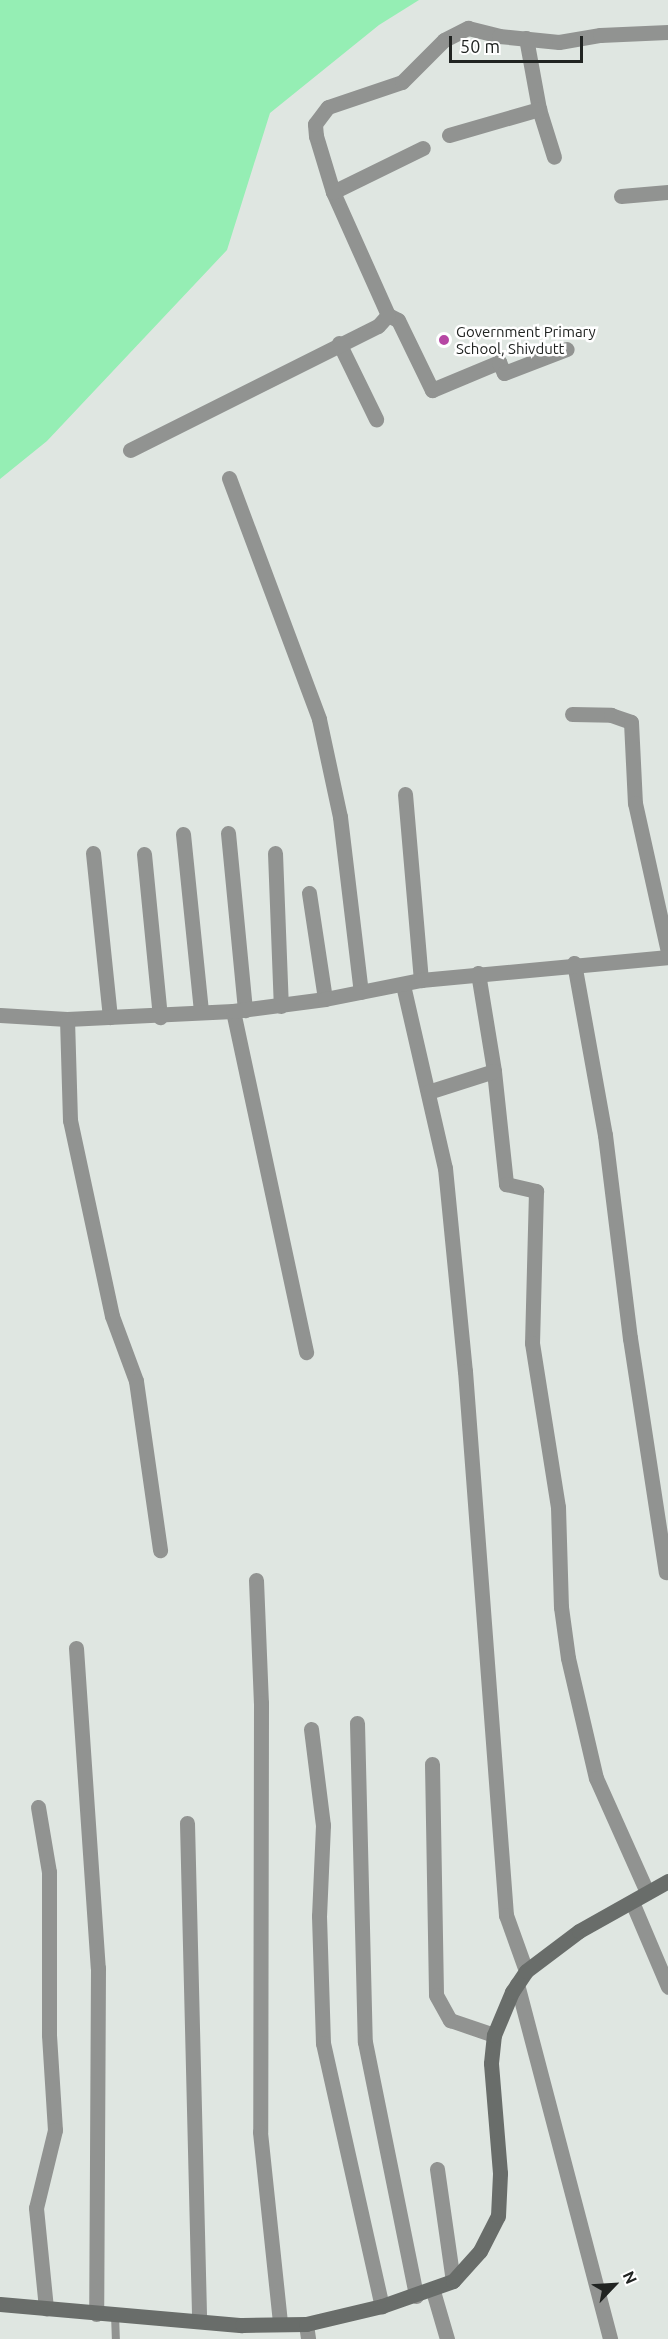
<!DOCTYPE html>
<style>
body{margin:0}
#map{position:relative;width:668px;height:2339px;overflow:hidden;background:#dfe6e1;font-family:Ubuntu,sans-serif}
div>[style]{position:absolute}
.green>*{inset:0;background:#95eeb4}
.service>*{height:8px;margin:-4px;padding:0 4px;transform-origin:4px;border-radius:4px;background:#919391}
.minor>*{height:15px;margin:-7.5px;padding:0 7.5px;transform-origin:7.5px;border-radius:7.5px;background:#919391}
.secondary>*{height:15px;margin:-7.5px;padding:0 7.5px;transform-origin:7.5px;border-radius:7.5px;background:#696d6a}
.dots>*{width:16px;height:16px;translate:-50% -50%;box-sizing:border-box;border:3px solid #fff;border-radius:50%}
span{translate:-50% -50%;white-space:nowrap;text-align:center;line-height:1.15;-webkit-text-stroke:5px #fff;paint-order:stroke}
.poi-label{font-size:15px;color:#212422}
.left{translate:0 -50%;text-align:left}
.north{position:absolute;left:584px;top:2255px;width:60px;height:60px;-webkit-text-stroke:4px #fff;paint-order:stroke;rotate:65deg;font-size:16px;font-weight:700;line-height:24px;text-align:center;color:#212422}
.north::after{content:'';display:block;margin:auto;width:21px;height:27px;background:#212422;clip-path:polygon(50% 0,100% 100%,50% 72%,0 100%)}
.scale{position:absolute;left:449px;top:36px;width:134px;height:27px;box-sizing:border-box;border:3px solid #212422;border-top:0;padding-left:8px;font-size:18px;line-height:21px;white-space:nowrap;color:#212422;-webkit-text-stroke:4px #fff;paint-order:stroke}
</style>
<div id="map">
<div class="green">
<div style="clip-path:polygon(0 0,419px 0,379px 25px,270px 113px,227px 250px,47px 441px,0 479px)"></div>
</div>
<div class="service">
<div style="left:115px;top:2314px;width:25px;rotate:88deg"></div>
</div>
<div class="minor">
<div style="left:526px;top:38px;width:72px;rotate:79.6deg"></div>
<div style="left:539px;top:109px;width:50px;rotate:72.6deg"></div>
<div style="left:449px;top:135px;width:94px;rotate:-16.1deg"></div>
<div style="left:333px;top:192px;width:100px;rotate:-26.1deg"></div>
<div style="left:621px;top:196px;width:47px;rotate:-4.9deg"></div>
<div style="left:388px;top:315px;width:11px;rotate:27deg"></div>
<div style="left:398px;top:320px;width:78px;rotate:64.1deg"></div>
<div style="left:432px;top:390px;width:73px;rotate:-22.7deg"></div>
<div style="left:499px;top:362px;width:12px;rotate:66deg"></div>
<div style="left:504px;top:373px;width:67px;rotate:-20.9deg"></div>
<div style="left:339px;top:343px;width:85px;rotate:64deg"></div>
<div style="left:130px;top:450px;width:277px;rotate:-26.6deg"></div>
<div style="left:378px;top:326px;width:15px;rotate:-48deg"></div>
<div style="left:388px;top:315px;width:135px;rotate:-114.1deg"></div>
<div style="left:333px;top:192px;width:59px;rotate:-106.9deg"></div>
<div style="left:316px;top:136px;width:12px;rotate:-95deg"></div>
<div style="left:315px;top:124px;width:21px;rotate:-53deg"></div>
<div style="left:328px;top:107px;width:78px;rotate:-18.7deg"></div>
<div style="left:402px;top:82px;width:59px;rotate:-45deg"></div>
<div style="left:444px;top:40px;width:27px;rotate:-27deg"></div>
<div style="left:468px;top:28px;width:32px;rotate:14deg"></div>
<div style="left:499px;top:36px;width:60px;rotate:5.7deg"></div>
<div style="left:559px;top:42px;width:42px;rotate:-9.7deg"></div>
<div style="left:600px;top:35px;width:68px;rotate:-2.5deg"></div>
<div style="left:229px;top:478px;width:257px;rotate:69.5deg"></div>
<div style="left:319px;top:719px;width:100px;rotate:77.9deg"></div>
<div style="left:340px;top:817px;width:176px;rotate:83.2deg"></div>
<div style="left:572px;top:714px;width:39px;rotate:1deg"></div>
<div style="left:611px;top:715px;width:21px;rotate:19deg"></div>
<div style="left:631px;top:722px;width:81px;rotate:87.2deg"></div>
<div style="left:635px;top:803px;width:153px;rotate:77.5deg"></div>
<div style="left:405px;top:794px;width:187px;rotate:85.1deg"></div>
<div style="left:228px;top:833px;width:178px;rotate:84.5deg"></div>
<div style="left:183px;top:834px;width:178px;rotate:84.2deg"></div>
<div style="left:93px;top:853px;width:165px;rotate:84.1deg"></div>
<div style="left:275px;top:853px;width:153px;rotate:87.8deg"></div>
<div style="left:144px;top:854px;width:164px;rotate:84.4deg"></div>
<div style="left:309px;top:893px;width:107px;rotate:81.4deg"></div>
<div style="left:574px;top:963px;width:175px;rotate:79.8deg"></div>
<div style="left:605px;top:1135px;width:205px;rotate:83deg"></div>
<div style="left:630px;top:1338px;width:237px;rotate:81.3deg"></div>
<div style="left:478px;top:973px;width:99px;rotate:80.7deg"></div>
<div style="left:494px;top:1071px;width:114px;rotate:83.9deg"></div>
<div style="left:506px;top:1184px;width:31px;rotate:13deg"></div>
<div style="left:536px;top:1191px;width:152px;rotate:91.5deg"></div>
<div style="left:532px;top:1343px;width:166px;rotate:81deg"></div>
<div style="left:558px;top:1507px;width:100px;rotate:88.3deg"></div>
<div style="left:561px;top:1607px;width:51px;rotate:82.2deg"></div>
<div style="left:568px;top:1658px;width:123px;rotate:76.9deg"></div>
<div style="left:596px;top:1778px;width:125px;rotate:65.9deg"></div>
<div style="left:403px;top:985px;width:188px;rotate:77.1deg"></div>
<div style="left:445px;top:1168px;width:204px;rotate:84.4deg"></div>
<div style="left:465px;top:1371px;width:546px;rotate:85.69deg"></div>
<div style="left:506px;top:1915px;width:59px;rotate:70.3deg"></div>
<div style="left:233px;top:1011px;width:349px;rotate:77.9deg"></div>
<div style="left:0;top:1015px;width:67px;rotate:3.4deg"></div>
<div style="left:67px;top:1019px;width:166px;rotate:-2.8deg"></div>
<div style="left:233px;top:1011px;width:93px;rotate:-7.4deg"></div>
<div style="left:325px;top:999px;width:98px;rotate:-11.2deg"></div>
<div style="left:421px;top:980px;width:248px;rotate:-5.3deg"></div>
<div style="left:67px;top:1019px;width:101px;rotate:88.3deg"></div>
<div style="left:70px;top:1120px;width:200px;rotate:77.9deg"></div>
<div style="left:112px;top:1316px;width:69px;rotate:69.7deg"></div>
<div style="left:136px;top:1381px;width:171px;rotate:81.9deg"></div>
<div style="left:428px;top:1092px;width:69px;rotate:-17.7deg"></div>
<div style="left:256px;top:1580px;width:123px;rotate:87.7deg"></div>
<div style="left:261px;top:1703px;width:429px;rotate:90.1deg"></div>
<div style="left:260px;top:2132px;width:192px;rotate:84deg"></div>
<div style="left:76px;top:1648px;width:321px;rotate:86.1deg"></div>
<div style="left:98px;top:1968px;width:346px;rotate:90.3deg"></div>
<div style="left:357px;top:1723px;width:319px;rotate:88.6deg"></div>
<div style="left:365px;top:2042px;width:259px;rotate:78.6deg"></div>
<div style="left:311px;top:1729px;width:97px;rotate:82.9deg"></div>
<div style="left:323px;top:1825px;width:91px;rotate:92.5deg"></div>
<div style="left:319px;top:1916px;width:127px;rotate:88.2deg"></div>
<div style="left:323px;top:2043px;width:270px;rotate:77.4deg"></div>
<div style="left:432px;top:1764px;width:231px;rotate:89deg"></div>
<div style="left:436px;top:1995px;width:29px;rotate:61deg"></div>
<div style="left:450px;top:2020px;width:46px;rotate:18.8deg"></div>
<div style="left:38px;top:1807px;width:66px;rotate:80.4deg"></div>
<div style="left:49px;top:1872px;width:163px;rotate:90deg"></div>
<div style="left:49px;top:2035px;width:95px;rotate:86.4deg"></div>
<div style="left:55px;top:2130px;width:80px;rotate:103.7deg"></div>
<div style="left:36px;top:2208px;width:101px;rotate:84.3deg"></div>
<div style="left:187px;top:1823px;width:497px;rotate:88.6deg"></div>
<div style="left:632px;top:1902px;width:92px;rotate:67deg"></div>
<div style="left:517px;top:1984px;width:367px;rotate:75.3deg"></div>
<div style="left:437px;top:2169px;width:113px;rotate:81.9deg"></div>
<div style="left:433px;top:2291px;width:50px;rotate:73.7deg"></div>
<div style="left:306px;top:2324px;width:15px;rotate:82deg"></div>
</div>
<div class="secondary">
<div style="left:0;top:2304px;width:243px;rotate:5deg"></div>
<div style="left:242px;top:2325px;width:64px;rotate:-0.9deg"></div>
<div style="left:306px;top:2324px;width:78px;rotate:-13.3deg"></div>
<div style="left:382px;top:2306px;width:75px;rotate:-19.4deg"></div>
<div style="left:453px;top:2281px;width:40px;rotate:-48deg"></div>
<div style="left:480px;top:2251px;width:39px;rotate:-63deg"></div>
<div style="left:498px;top:2216px;width:43px;rotate:-87.3deg"></div>
<div style="left:500px;top:2173px;width:110px;rotate:-94.7deg"></div>
<div style="left:491px;top:2063px;width:28px;rotate:-84deg"></div>
<div style="left:494px;top:2035px;width:47px;rotate:-67.3deg"></div>
<div style="left:512px;top:1992px;width:25px;rotate:-56deg"></div>
<div style="left:526px;top:1971px;width:66px;rotate:-37deg"></div>
<div style="left:579px;top:1931px;width:102px;rotate:-29.3deg"></div>
</div>
<div class="dots">
<div style="left:444px;top:340px;background:#b646a3"></div>
</div>
<div class="poi-label">
<span class="left" style="left:456px;top:340px">Government Primary<br>School, Shivdutt</span>
</div>
<div class="north">N</div>
<div class="scale">50 m</div>
</div>
